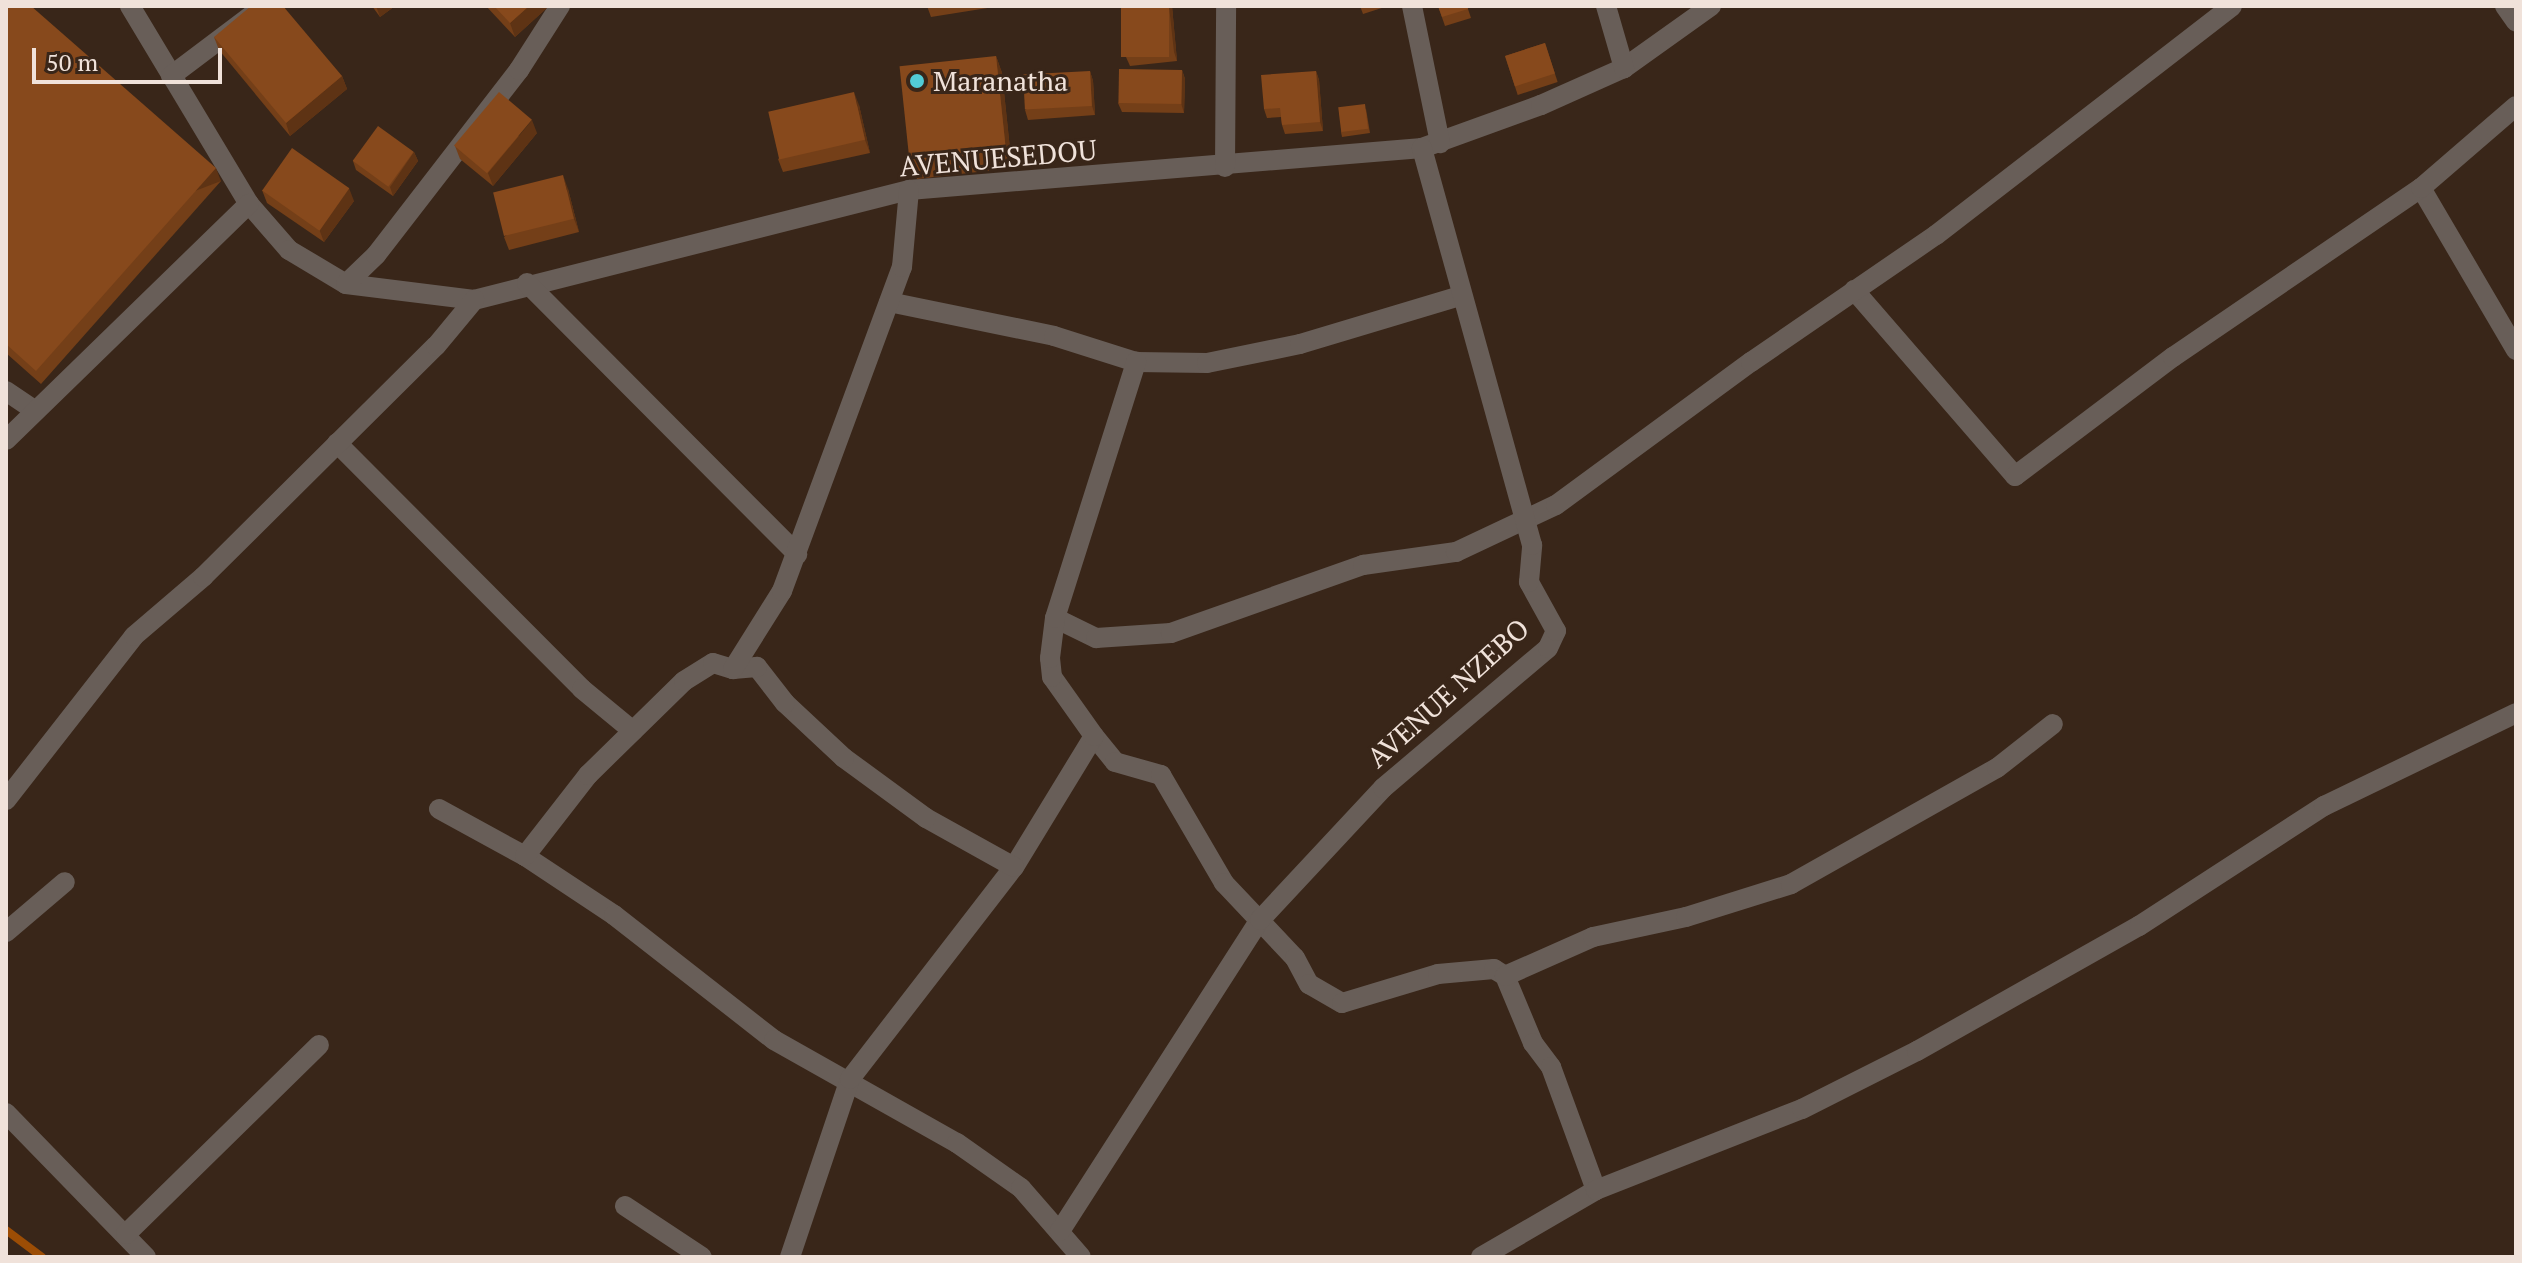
<!DOCTYPE html>
<style>
body{margin:0}
#map{position:relative;width:2522px;height:1263px;overflow:hidden;background:#392619;font-family:"PT Serif",serif}
div>[style]{position:absolute}
.stream>*{height:8px;margin:-4px;padding:0 4px;transform-origin:4px;border-radius:4px;background:#9c4d05}
.minor>*{height:20px;margin:-10px;padding:0 10px;transform-origin:10px;border-radius:10px;background:#685e58}
.wall>*{inset:0;background:#743f18;transform-origin:0 0}
.shaded-wall>*{inset:0;background:#5e3314;transform-origin:0 0}
.building>*{inset:0;background:#87491c;transform-origin:0 0}
.dots>*{width:22px;height:22px;translate:-50% -50%;box-sizing:border-box;border:4px solid #392619;border-radius:50%}
span{translate:-50% -50%;white-space:nowrap;text-align:center;line-height:1.15;-webkit-text-stroke:6px #392619;paint-order:stroke}
.poi-label{font-size:28px;color:#f0e2da}
.left{translate:0 -50%;text-align:left}
.street-label{font-size:28px;color:#f0e2da}
.frame{position:absolute;inset:0;border:8px solid #f0e2da;pointer-events:none}
.scale{position:absolute;left:32px;top:48px;width:190px;height:36px;box-sizing:border-box;border:4px solid #f0e2da;border-top:0;padding-left:10px;font-size:24px;line-height:28px;white-space:nowrap;color:#f0e2da;-webkit-text-stroke:6px #392619;paint-order:stroke}
</style>
<div id="map">
<div class="stream">
<div style="left:6px;top:1230px;width:45px;rotate:36.9deg"></div>
</div>
<div class="minor">
<div style="left:130px;top:6px;width:231px;rotate:59deg"></div>
<div style="left:249px;top:204px;width:61px;rotate:49deg"></div>
<div style="left:289px;top:250px;width:66px;rotate:30.8deg"></div>
<div style="left:346px;top:284px;width:129px;rotate:7.1deg"></div>
<div style="left:474px;top:300px;width:449px;rotate:-14.2deg"></div>
<div style="left:909px;top:190px;width:515px;rotate:-4.68deg"></div>
<div style="left:1422px;top:148px;width:127px;rotate:-19.9deg"></div>
<div style="left:1541px;top:105px;width:91px;rotate:-24deg"></div>
<div style="left:1624px;top:68px;width:107px;rotate:-35.5deg"></div>
<div style="left:1412px;top:6px;width:140px;rotate:78.4deg"></div>
<div style="left:1606px;top:6px;width:65px;rotate:73.8deg"></div>
<div style="left:2505px;top:6px;width:19px;rotate:55deg"></div>
<div style="left:171px;top:76px;width:116px;rotate:-37deg"></div>
<div style="left:1225px;top:167px;width:161px;rotate:-89.6deg"></div>
<div style="left:2421px;top:188px;width:188px;rotate:59.6deg"></div>
<div style="left:527px;top:283px;width:383px;rotate:45.1deg"></div>
<div style="left:346px;top:284px;width:42px;rotate:-44deg"></div>
<div style="left:376px;top:255px;width:234px;rotate:-52.3deg"></div>
<div style="left:519px;top:70px;width:76px;rotate:-57.4deg"></div>
<div style="left:1854px;top:290px;width:246px;rotate:49.1deg"></div>
<div style="left:2015px;top:476px;width:198px;rotate:-37deg"></div>
<div style="left:2173px;top:357px;width:300px;rotate:-34.3deg"></div>
<div style="left:2421px;top:188px;width:125px;rotate:-40.8deg"></div>
<div style="left:889px;top:302px;width:168px;rotate:11.6deg"></div>
<div style="left:1054px;top:336px;width:86px;rotate:17.6deg"></div>
<div style="left:1136px;top:362px;width:71px;rotate:0.8deg"></div>
<div style="left:1207px;top:363px;width:95px;rotate:-11.5deg"></div>
<div style="left:1300px;top:344px;width:167px;rotate:-16.7deg"></div>
<div style="left:6px;top:391px;width:34px;rotate:34deg"></div>
<div style="left:6px;top:440px;width:339px;rotate:-44.2deg"></div>
<div style="left:337px;top:443px;width:347px;rotate:45.1deg"></div>
<div style="left:582px;top:689px;width:66px;rotate:39.5deg"></div>
<div style="left:1055px;top:618px;width:46px;rotate:26deg"></div>
<div style="left:1096px;top:638px;width:75px;rotate:-3.8deg"></div>
<div style="left:1171px;top:633px;width:204px;rotate:-19.5deg"></div>
<div style="left:1363px;top:565px;width:94px;rotate:-8deg"></div>
<div style="left:1456px;top:552px;width:110px;rotate:-25.2deg"></div>
<div style="left:1556px;top:505px;width:242px;rotate:-36.3deg"></div>
<div style="left:1751px;top:362px;width:224px;rotate:-34.5deg"></div>
<div style="left:1936px;top:235px;width:374px;rotate:-37.7deg"></div>
<div style="left:1094px;top:736px;width:33px;rotate:51deg"></div>
<div style="left:1115px;top:762px;width:48px;rotate:15.8deg"></div>
<div style="left:1161px;top:775px;width:125px;rotate:59.7deg"></div>
<div style="left:1224px;top:883px;width:103px;rotate:46.6deg"></div>
<div style="left:1295px;top:958px;width:30px;rotate:62deg"></div>
<div style="left:1309px;top:984px;width:38px;rotate:30deg"></div>
<div style="left:1342px;top:1003px;width:100px;rotate:-16.8deg"></div>
<div style="left:1438px;top:974px;width:56px;rotate:-5.1deg"></div>
<div style="left:1494px;top:969px;width:13px;rotate:32deg"></div>
<div style="left:1505px;top:976px;width:73px;rotate:67.3deg"></div>
<div style="left:1533px;top:1043px;width:30px;rotate:53deg"></div>
<div style="left:1551px;top:1067px;width:131px;rotate:69.9deg"></div>
<div style="left:6px;top:800px;width:208px;rotate:-52deg"></div>
<div style="left:134px;top:636px;width:91px;rotate:-40.5deg"></div>
<div style="left:203px;top:577px;width:328px;rotate:-44.8deg"></div>
<div style="left:436px;top:346px;width:60px;rotate:-50.4deg"></div>
<div style="left:439px;top:809px;width:98px;rotate:28.7deg"></div>
<div style="left:525px;top:856px;width:107px;rotate:33.5deg"></div>
<div style="left:614px;top:915px;width:203px;rotate:38deg"></div>
<div style="left:774px;top:1040px;width:210px;rotate:29.4deg"></div>
<div style="left:957px;top:1143px;width:78px;rotate:35.1deg"></div>
<div style="left:1021px;top:1188px;width:91px;rotate:49deg"></div>
<div style="left:525px;top:856px;width:103px;rotate:-52.1deg"></div>
<div style="left:588px;top:775px;width:134px;rotate:-44.4deg"></div>
<div style="left:684px;top:681px;width:34px;rotate:-32deg"></div>
<div style="left:713px;top:663px;width:21px;rotate:17deg"></div>
<div style="left:1014px;top:867px;width:153px;rotate:-58.6deg"></div>
<div style="left:1094px;top:736px;width:72px;rotate:-125.4deg"></div>
<div style="left:1052px;top:677px;width:19px;rotate:-96deg"></div>
<div style="left:1050px;top:658px;width:40px;rotate:-82.9deg"></div>
<div style="left:1055px;top:618px;width:269px;rotate:-72.4deg"></div>
<div style="left:6px;top:932px;width:77px;rotate:-40.3deg"></div>
<div style="left:1505px;top:976px;width:96px;rotate:-23.9deg"></div>
<div style="left:1593px;top:937px;width:95px;rotate:-12.1deg"></div>
<div style="left:1686px;top:917px;width:110px;rotate:-17.4deg"></div>
<div style="left:1791px;top:884px;width:236px;rotate:-29.4deg"></div>
<div style="left:1997px;top:768px;width:71px;rotate:-38.2deg"></div>
<div style="left:6px;top:1113px;width:201px;rotate:45.8deg"></div>
<div style="left:625px;top:1206px;width:92px;rotate:33.5deg"></div>
<div style="left:1060px;top:1231px;width:370px;rotate:-57.3deg"></div>
<div style="left:1260px;top:920px;width:180px;rotate:-47deg"></div>
<div style="left:1383px;top:788px;width:216px;rotate:-40.3deg"></div>
<div style="left:1548px;top:648px;width:19px;rotate:-65deg"></div>
<div style="left:1556px;top:631px;width:56px;rotate:-118.9deg"></div>
<div style="left:1529px;top:582px;width:37px;rotate:-85deg"></div>
<div style="left:1532px;top:545px;width:412px;rotate:-105.5deg"></div>
<div style="left:126px;top:1234px;width:270px;rotate:-44.4deg"></div>
<div style="left:790px;top:1257px;width:188px;rotate:-71.4deg"></div>
<div style="left:850px;top:1079px;width:268px;rotate:-52.3deg"></div>
<div style="left:1014px;top:867px;width:101px;rotate:-150.9deg"></div>
<div style="left:926px;top:818px;width:102px;rotate:-143.8deg"></div>
<div style="left:844px;top:758px;width:81px;rotate:-137deg"></div>
<div style="left:785px;top:703px;width:46px;rotate:-127.9deg"></div>
<div style="left:757px;top:667px;width:24px;rotate:175deg"></div>
<div style="left:733px;top:669px;width:92px;rotate:-57.9deg"></div>
<div style="left:782px;top:591px;width:346px;rotate:-69.7deg"></div>
<div style="left:902px;top:267px;width:77px;rotate:-84.8deg"></div>
<div style="left:1481px;top:1257px;width:133px;rotate:-30.2deg"></div>
<div style="left:1596px;top:1190px;width:221px;rotate:-21.5deg"></div>
<div style="left:1802px;top:1109px;width:129px;rotate:-26.8deg"></div>
<div style="left:1917px;top:1051px;width:255px;rotate:-29.4deg"></div>
<div style="left:2139px;top:926px;width:221px;rotate:-33deg"></div>
<div style="left:2324px;top:806px;width:213px;rotate:-25.8deg"></div>
</div>
<div class="wall">
<div style="clip-path:polygon(6px 6px,221px 181px,41px 384px,6px 353px)"></div>
<div style="clip-path:polygon(372px 6px,395px 6px,380px 17px)"></div>
<div style="clip-path:polygon(486px 6px,549px 6px,515px 37px)"></div>
<div style="clip-path:polygon(927px 6px,1000px 6px,931px 17px)"></div>
<div style="clip-path:polygon(1121px 6px,1172px 6px,1177px 61px,1130px 66px,1126px 57px)"></div>
<div style="clip-path:polygon(1360px 6px,1388px 6px,1363px 14px)"></div>
<div style="clip-path:polygon(1438px 6px,1467px 6px,1471px 18px,1445px 26px)"></div>
<div style="clip-path:polygon(214px 37px,342px 76px,347px 89px,290px 136px,219px 50px)"></div>
<div style="left:1545px;top:43px;width:41px;height:42px;rotate:72deg"></div>
<div style="clip-path:polygon(996px 56px,1002px 73px,1012px 168px,917px 179px,911px 161px)"></div>
<div style="clip-path:polygon(1182px 70px,1185px 79px,1184px 113px,1122px 112px,1118px 103px)"></div>
<div style="clip-path:polygon(1090px 71px,1093px 81px,1095px 115px,1028px 120px,1025px 110px)"></div>
<div style="clip-path:polygon(1316px 71px,1319px 80px,1323px 131px,1285px 134px,1282px 125px,1281px 117px,1267px 118px,1264px 109px)"></div>
<div style="clip-path:polygon(859px 105px,870px 153px,783px 172px,778px 159px)"></div>
<div style="clip-path:polygon(1366px 109px,1370px 133px,1342px 137px,1341px 132px)"></div>
<div style="clip-path:polygon(537px 133px,493px 186px,460px 159px,455px 146px)"></div>
<div style="clip-path:polygon(414px 152px,418px 161px,393px 196px,356px 170px,353px 161px)"></div>
<div style="clip-path:polygon(568px 189px,579px 232px,509px 250px,504px 237px)"></div>
<div style="clip-path:polygon(262px 190px,354px 201px,324px 242px,267px 203px)"></div>
</div>
<div class="shaded-wall">
<div style="clip-path:polygon(376px 6px,395px 6px,380px 17px)"></div>
<div style="clip-path:polygon(529px 6px,549px 6px,515px 37px,510px 23px)"></div>
<div style="clip-path:polygon(1169px 6px,1172px 6px,1177px 61px,1174px 52px)"></div>
<div style="clip-path:polygon(996px 56px,1002px 73px,1012px 168px,1006px 150px)"></div>
<div style="clip-path:polygon(1182px 70px,1185px 79px,1184px 113px,1181px 103px)"></div>
<div style="clip-path:polygon(1090px 71px,1093px 81px,1095px 115px,1092px 106px)"></div>
<div style="clip-path:polygon(1316px 71px,1319px 80px,1323px 131px,1320px 122px)"></div>
<div style="clip-path:polygon(342px 76px,347px 89px,290px 136px,286px 123px)"></div>
<div style="clip-path:polygon(854px 92px,859px 105px,870px 153px,865px 140px)"></div>
<div style="clip-path:polygon(532px 120px,537px 133px,493px 186px,488px 173px)"></div>
<div style="clip-path:polygon(414px 152px,418px 161px,393px 196px,390px 187px)"></div>
<div style="left:216px;top:168px;width:14px;height:271px;rotate:69deg"></div>
<div style="clip-path:polygon(563px 175px,568px 189px,579px 232px,574px 219px)"></div>
<div style="clip-path:polygon(349px 188px,354px 201px,324px 242px,319px 229px)"></div>
</div>
<div class="building">
<div style="clip-path:polygon(6px 6px,31px 6px,216px 168px,36px 371px,6px 344px)"></div>
<div style="clip-path:polygon(251px 6px,283px 6px,342px 76px,286px 123px,214px 37px)"></div>
<div style="clip-path:polygon(494px 6px,529px 6px,510px 23px)"></div>
<div style="left:1121px;top:6px;width:48px;height:51px"></div>
<div style="clip-path:polygon(1438px 6px,1467px 6px,1468px 9px,1442px 17px)"></div>
<div style="left:1545px;top:43px;width:32px;height:42px;rotate:72deg"></div>
<div style="left:996px;top:56px;width:95px;height:97px;rotate:84deg"></div>
<div style="left:1119px;top:69px;width:63px;height:34px;rotate:1deg"></div>
<div style="left:1090px;top:71px;width:35px;height:67px;rotate:87deg"></div>
<div style="clip-path:polygon(1316px 71px,1320px 122px,1282px 125px,1280px 108px,1264px 109px,1261px 75px)"></div>
<div style="left:499px;top:92px;width:43px;height:70px;rotate:40deg"></div>
<div style="left:854px;top:92px;width:49px;height:88px;rotate:77deg"></div>
<div style="left:1365px;top:104px;width:25px;height:27px;rotate:83deg"></div>
<div style="left:378px;top:126px;width:44px;height:43px;rotate:36deg"></div>
<div style="left:292px;top:148px;width:70px;height:52px;rotate:35deg"></div>
<div style="left:563px;top:175px;width:45px;height:72px;rotate:76deg"></div>
</div>
<div class="dots">
<div style="left:917px;top:81px;background:#52ccd6"></div>
</div>
<div class="poi-label">
<span class="left" style="left:933px;top:81px">Maranatha</span>
</div>
<div class="street-label">
<span style="left:998px;top:158px;rotate:-5deg">AVENUESEDOU</span>
<span style="left:1448px;top:693px;rotate:-42deg">AVENUE NZEBO</span>
</div>
<div class="frame"></div>
<div class="scale">50 m</div>
</div>
